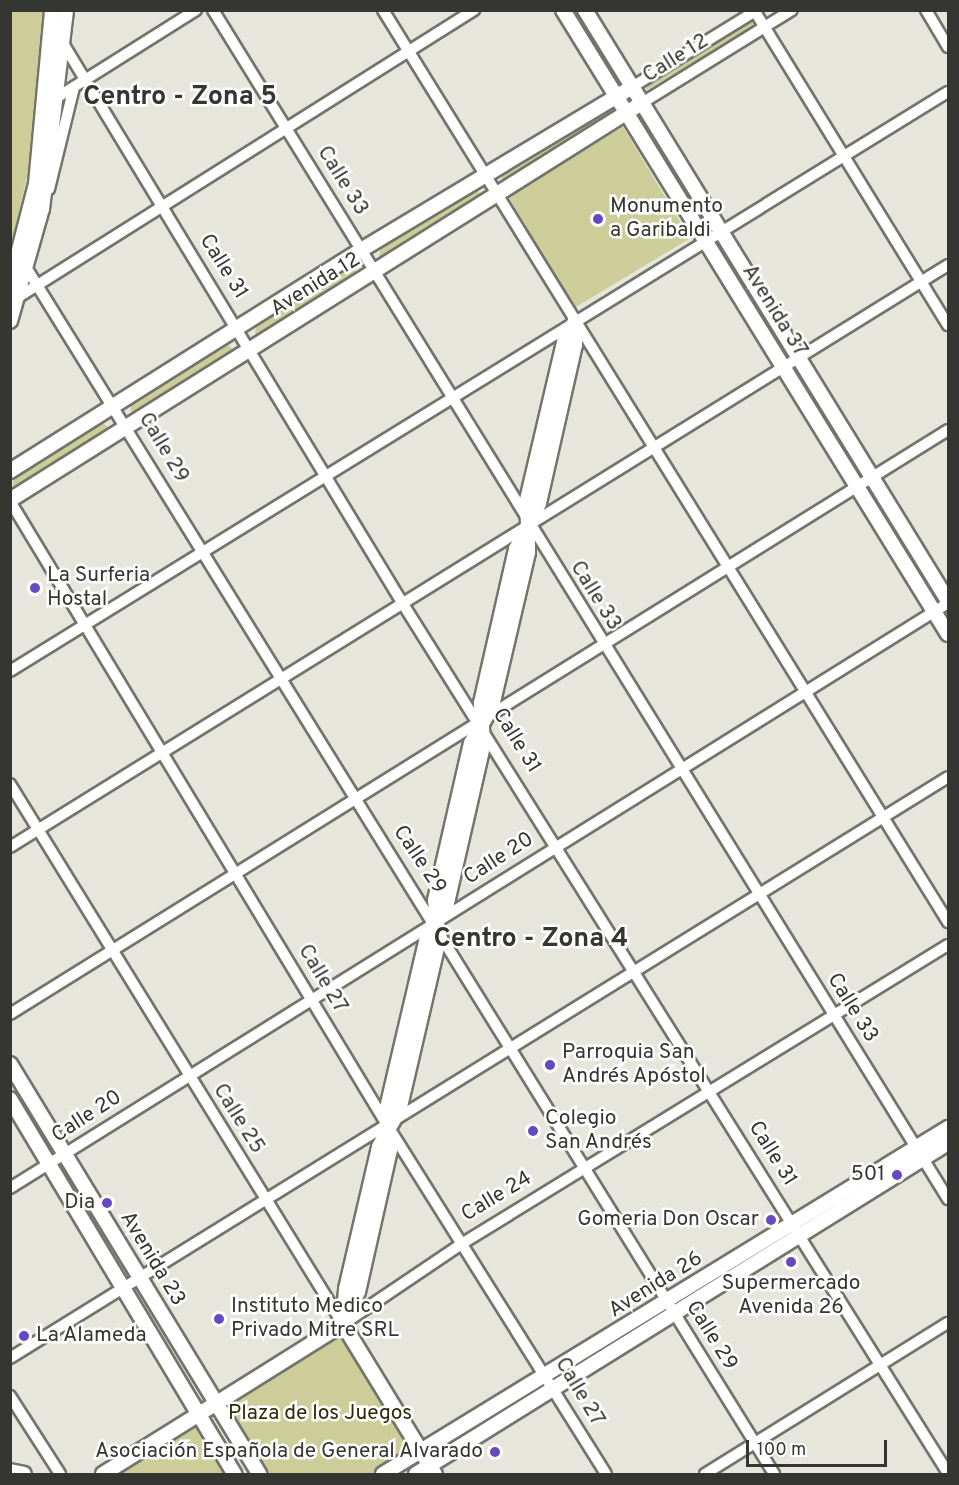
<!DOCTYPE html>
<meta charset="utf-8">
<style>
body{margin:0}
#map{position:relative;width:959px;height:1485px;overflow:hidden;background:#e6e6dc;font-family:Overpass,sans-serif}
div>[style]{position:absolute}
.green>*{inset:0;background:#cccd98;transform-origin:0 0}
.roads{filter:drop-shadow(2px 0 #73746b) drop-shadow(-2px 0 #73746b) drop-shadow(0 2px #73746b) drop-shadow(0 -2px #73746b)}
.minor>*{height:10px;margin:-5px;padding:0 5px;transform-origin:5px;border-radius:5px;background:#fff}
.major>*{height:14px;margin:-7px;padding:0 7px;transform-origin:7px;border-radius:7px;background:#fff}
.dots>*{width:16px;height:16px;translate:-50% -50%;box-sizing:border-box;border:3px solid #fff;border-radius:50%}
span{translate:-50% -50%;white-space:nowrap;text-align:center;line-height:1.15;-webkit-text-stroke:5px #fff;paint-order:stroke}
.street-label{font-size:21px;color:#353531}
.poi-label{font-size:21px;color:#353531}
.left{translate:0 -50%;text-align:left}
.right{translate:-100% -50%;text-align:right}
.park-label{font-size:21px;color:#2c2c0a}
.district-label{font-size:27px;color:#353531;font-weight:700}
.frame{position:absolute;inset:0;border:12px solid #353531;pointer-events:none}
.scale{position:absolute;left:746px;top:1440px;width:141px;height:27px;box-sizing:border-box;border:3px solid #353531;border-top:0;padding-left:8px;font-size:18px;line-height:21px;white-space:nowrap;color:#353531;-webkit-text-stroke:4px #fff;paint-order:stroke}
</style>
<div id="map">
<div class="green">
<div style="clip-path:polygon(11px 10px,43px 11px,28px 172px,11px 246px)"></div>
<div style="clip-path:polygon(752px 19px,757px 27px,646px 90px,647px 83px)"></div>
<div style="clip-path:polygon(600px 112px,605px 121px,508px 183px,502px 179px,502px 170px)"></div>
<div style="left:623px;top:127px;width:130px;height:134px;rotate:59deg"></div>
<div style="clip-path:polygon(475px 188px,483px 197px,383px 259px,379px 256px,381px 245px)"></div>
<div style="clip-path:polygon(347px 266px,358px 273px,260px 337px,255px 333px,257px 323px)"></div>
<div style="clip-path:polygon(225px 342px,236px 352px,136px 414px,131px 411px,131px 402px)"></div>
<div style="clip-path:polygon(100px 421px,112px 430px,13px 488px,13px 475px)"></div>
<div style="clip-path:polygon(340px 1332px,412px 1450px,372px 1474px,267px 1474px,223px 1404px)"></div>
<div style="clip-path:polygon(195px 1423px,226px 1474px,113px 1474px)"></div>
</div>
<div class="roads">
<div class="minor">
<div style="left:213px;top:10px;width:1398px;rotate:58.28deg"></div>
<div style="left:383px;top:10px;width:1073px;rotate:58.22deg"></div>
<div style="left:754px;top:10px;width:370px;rotate:58.4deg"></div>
<div style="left:926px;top:10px;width:43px;rotate:59.3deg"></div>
<div style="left:61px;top:40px;width:660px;rotate:58.77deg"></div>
<div style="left:403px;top:604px;width:1026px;rotate:57.91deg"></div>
<div style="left:632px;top:87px;width:147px;rotate:-31.6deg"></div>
<div style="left:53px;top:100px;width:169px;rotate:-32.2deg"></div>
<div style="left:642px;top:103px;width:176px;rotate:-31.8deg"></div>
<div style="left:49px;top:189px;width:105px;rotate:-76.2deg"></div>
<div style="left:27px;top:269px;width:1418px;rotate:58.2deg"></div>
<div style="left:10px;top:293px;width:10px;rotate:17deg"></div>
<div style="left:20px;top:296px;width:537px;rotate:-32.21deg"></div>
<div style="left:10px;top:501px;width:733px;rotate:58.85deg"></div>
<div style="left:389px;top:1128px;width:408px;rotate:57.9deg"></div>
<div style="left:10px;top:671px;width:1102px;rotate:-31.69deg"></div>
<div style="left:10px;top:784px;width:634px;rotate:58.34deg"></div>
<div style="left:343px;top:1324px;width:145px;rotate:-34deg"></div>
<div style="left:463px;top:1243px;width:569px;rotate:-31.57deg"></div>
<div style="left:10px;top:847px;width:1104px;rotate:-31.82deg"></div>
<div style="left:10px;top:1014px;width:1105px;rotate:-31.91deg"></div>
<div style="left:10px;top:1188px;width:1105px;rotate:-31.95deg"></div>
<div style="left:10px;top:1358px;width:1103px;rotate:-31.77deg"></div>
<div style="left:10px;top:1396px;width:93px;rotate:57.3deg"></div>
<div style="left:705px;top:1474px;width:286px;rotate:-31.9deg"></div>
</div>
<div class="major">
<div style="left:563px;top:10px;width:733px;rotate:58.33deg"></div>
<div style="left:585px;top:10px;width:694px;rotate:58.44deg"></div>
<div style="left:10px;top:285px;width:104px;rotate:-75.6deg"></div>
<div style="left:36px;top:184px;width:175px;rotate:-84.7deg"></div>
<div style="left:10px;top:321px;width:116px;rotate:-74.1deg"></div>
<div style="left:42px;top:209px;width:200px;rotate:-83.1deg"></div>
<div style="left:10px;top:471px;width:415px;rotate:-32.2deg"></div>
<div style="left:361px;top:250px;width:316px;rotate:-31deg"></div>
<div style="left:10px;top:500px;width:746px;rotate:-32.14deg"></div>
<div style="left:10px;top:1064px;width:480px;rotate:58.7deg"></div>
<div style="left:10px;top:1099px;width:437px;rotate:59.1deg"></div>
<div style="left:348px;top:1314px;width:24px;rotate:-66deg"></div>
<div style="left:358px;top:1292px;width:146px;rotate:-77.3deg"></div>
<div style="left:390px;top:1150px;width:22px;rotate:-93deg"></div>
<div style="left:389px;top:1128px;width:20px;rotate:-60deg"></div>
<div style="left:399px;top:1111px;width:171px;rotate:-76.9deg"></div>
<div style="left:438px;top:944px;width:22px;rotate:-93deg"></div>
<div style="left:437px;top:922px;width:21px;rotate:-62deg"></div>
<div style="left:447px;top:903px;width:161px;rotate:-77.1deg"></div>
<div style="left:483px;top:746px;width:22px;rotate:-93deg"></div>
<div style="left:482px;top:724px;width:21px;rotate:-61deg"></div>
<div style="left:492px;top:706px;width:158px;rotate:-76.8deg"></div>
<div style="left:528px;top:552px;width:26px;rotate:-90deg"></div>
<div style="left:528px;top:526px;width:25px;rotate:-64deg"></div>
<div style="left:539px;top:503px;width:162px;rotate:-77.2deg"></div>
<div style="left:575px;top:345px;width:23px;rotate:-90deg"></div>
<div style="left:343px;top:1324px;width:35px;rotate:-85deg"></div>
<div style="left:346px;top:1289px;width:146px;rotate:-76.9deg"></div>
<div style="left:379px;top:1147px;width:21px;rotate:-62deg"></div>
<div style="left:389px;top:1128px;width:20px;rotate:-96deg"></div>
<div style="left:387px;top:1108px;width:171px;rotate:-76.8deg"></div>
<div style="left:426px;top:942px;width:23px;rotate:-61deg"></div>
<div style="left:437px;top:922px;width:22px;rotate:-95deg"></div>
<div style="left:435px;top:900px;width:161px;rotate:-77.1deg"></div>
<div style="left:471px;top:743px;width:22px;rotate:-60deg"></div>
<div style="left:482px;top:724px;width:21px;rotate:-93deg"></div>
<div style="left:481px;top:703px;width:158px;rotate:-77.2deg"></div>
<div style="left:516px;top:549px;width:26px;rotate:-62deg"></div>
<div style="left:528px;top:526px;width:26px;rotate:-92deg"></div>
<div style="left:527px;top:500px;width:162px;rotate:-76.8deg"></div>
<div style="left:564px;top:342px;width:24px;rotate:-62deg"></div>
<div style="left:343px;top:1324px;width:176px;rotate:58.5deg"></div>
<div style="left:10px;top:1471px;width:14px;rotate:12deg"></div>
<div style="left:103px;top:1474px;width:283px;rotate:-32deg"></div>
<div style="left:383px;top:1474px;width:663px;rotate:-31.48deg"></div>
<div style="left:416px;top:1474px;width:627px;rotate:-31.89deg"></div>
</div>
</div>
<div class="dots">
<div style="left:598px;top:219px;background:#6649c1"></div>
<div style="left:35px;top:588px;background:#6649c1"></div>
<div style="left:550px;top:1065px;background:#6649c1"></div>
<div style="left:533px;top:1131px;background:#6649c1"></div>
<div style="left:897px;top:1175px;background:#6649c1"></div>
<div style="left:107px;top:1203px;background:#6649c1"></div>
<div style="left:771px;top:1220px;background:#6649c1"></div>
<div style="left:791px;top:1262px;background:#6649c1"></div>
<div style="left:219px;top:1319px;background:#6649c1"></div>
<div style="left:24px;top:1336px;background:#6649c1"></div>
<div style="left:495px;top:1452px;background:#6649c1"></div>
</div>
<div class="street-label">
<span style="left:676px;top:59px;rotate:-32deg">Calle 12</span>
<span style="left:342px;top:181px;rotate:58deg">Calle 33</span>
<span style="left:223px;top:267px;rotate:58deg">Calle 31</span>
<span style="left:316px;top:285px;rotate:-32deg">Avenida 12</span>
<span style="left:774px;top:311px;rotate:58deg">Avenida 37</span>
<span style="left:163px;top:448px;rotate:59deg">Calle 29</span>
<span style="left:595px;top:596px;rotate:58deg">Calle 33</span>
<span style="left:516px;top:741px;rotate:58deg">Calle 31</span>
<span style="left:499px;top:859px;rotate:-33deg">Calle 20</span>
<span style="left:419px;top:860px;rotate:56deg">Calle 29</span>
<span style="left:322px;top:979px;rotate:59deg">Calle 27</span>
<span style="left:852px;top:1008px;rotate:58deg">Calle 33</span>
<span style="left:87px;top:1117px;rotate:-33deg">Calle 20</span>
<span style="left:238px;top:1119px;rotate:58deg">Calle 25</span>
<span style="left:772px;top:1154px;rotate:58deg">Calle 31</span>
<span style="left:497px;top:1197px;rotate:-31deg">Calle 24</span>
<span style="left:152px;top:1259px;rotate:59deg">Avenida 23</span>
<span style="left:656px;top:1285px;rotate:-32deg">Avenida 26</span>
<span style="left:711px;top:1336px;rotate:58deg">Calle 29</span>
<span style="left:579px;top:1392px;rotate:59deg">Calle 27</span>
</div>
<div class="poi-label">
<span class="left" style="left:610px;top:219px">Monumento<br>a Garibaldi</span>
<span class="left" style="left:47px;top:588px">La Surferia<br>Hostal</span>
<span class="left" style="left:562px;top:1065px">Parroquia San<br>Andrés Apóstol</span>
<span class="left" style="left:545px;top:1131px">Colegio<br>San Andrés</span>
<span class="right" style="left:885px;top:1175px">501</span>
<span class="right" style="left:95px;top:1203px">Dia</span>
<span class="right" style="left:759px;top:1220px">Gomeria Don Oscar</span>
<span style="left:791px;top:1296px">Supermercado<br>Avenida 26</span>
<span class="left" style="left:231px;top:1319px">Instituto Medico<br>Privado Mitre SRL</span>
<span class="left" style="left:36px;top:1336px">La Alameda</span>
<span class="right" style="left:483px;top:1452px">Asociación Española de General Alvarado</span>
</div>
<div class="park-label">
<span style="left:320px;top:1414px">Plaza de los Juegos</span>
</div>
<div class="district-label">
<span style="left:180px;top:98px">Centro - Zona 5</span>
<span style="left:531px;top:940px">Centro - Zona 4</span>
</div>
<div class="frame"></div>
<div class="scale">100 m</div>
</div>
